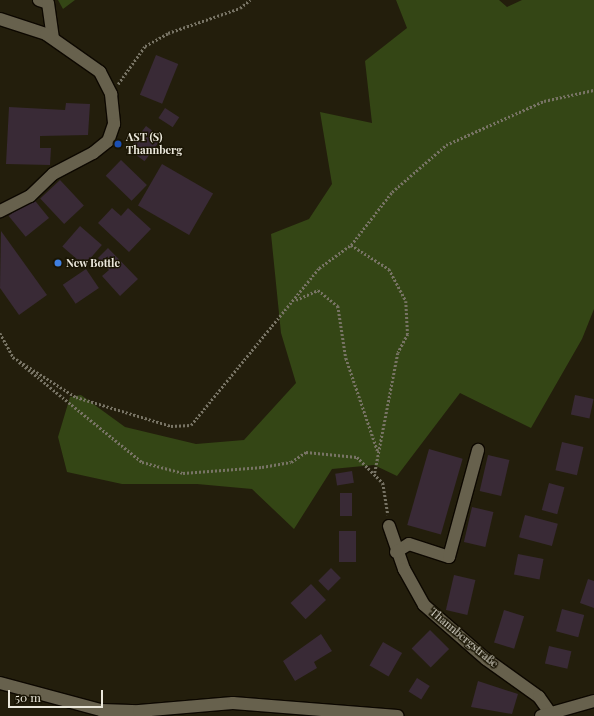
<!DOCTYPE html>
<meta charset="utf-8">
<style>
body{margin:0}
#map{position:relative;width:594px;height:716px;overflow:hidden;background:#231e0c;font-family:"Playfair Display",serif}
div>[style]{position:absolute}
.green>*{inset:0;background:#344615}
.building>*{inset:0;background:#392a36;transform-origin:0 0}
.path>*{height:2.5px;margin-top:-1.25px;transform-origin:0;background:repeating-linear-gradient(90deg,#787465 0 2px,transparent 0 4px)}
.roads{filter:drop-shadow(1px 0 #0d0800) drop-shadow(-1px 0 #0d0800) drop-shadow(0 1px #0d0800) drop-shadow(0 -1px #0d0800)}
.minor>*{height:12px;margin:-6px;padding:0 6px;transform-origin:6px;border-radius:6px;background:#67614d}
.dots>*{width:11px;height:11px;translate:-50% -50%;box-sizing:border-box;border:2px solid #1a1504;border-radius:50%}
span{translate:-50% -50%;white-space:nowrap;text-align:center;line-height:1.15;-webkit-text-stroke:3px #1a1504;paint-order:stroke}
.poi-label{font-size:11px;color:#eae7db;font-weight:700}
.left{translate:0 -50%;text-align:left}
.street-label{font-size:11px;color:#eae7db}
.scale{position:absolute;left:8px;top:690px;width:95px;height:18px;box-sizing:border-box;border:2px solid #eae7db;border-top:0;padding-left:5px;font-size:12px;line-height:14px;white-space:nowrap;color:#eae7db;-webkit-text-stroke:3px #1a1504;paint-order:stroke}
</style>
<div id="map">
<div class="green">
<div style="clip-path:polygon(58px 0,75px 0,63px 9px)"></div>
<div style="clip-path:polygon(396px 0,499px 0,507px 7px,522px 0,594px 0,594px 309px,582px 339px,531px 428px,460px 393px,397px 476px,374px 465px,332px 469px,294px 529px,252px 489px,197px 484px,122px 484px,67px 472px,58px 437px,70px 397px,81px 395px,125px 427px,196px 444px,244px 440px,296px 383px,281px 333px,271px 234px,309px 219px,332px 184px,320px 112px,372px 123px,365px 61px,407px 28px)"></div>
</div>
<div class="building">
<div style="left:156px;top:55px;width:24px;height:43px;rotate:22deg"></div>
<div style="clip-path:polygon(66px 103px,90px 104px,88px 135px,40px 136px,40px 148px,51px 148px,50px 165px,6px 164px,9px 107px,65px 110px)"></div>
<div style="left:165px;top:108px;width:17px;height:12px;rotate:33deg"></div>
<div style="left:146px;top:126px;width:20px;height:29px;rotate:37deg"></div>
<div style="left:121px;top:160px;width:36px;height:22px;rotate:44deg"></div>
<div style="left:162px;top:164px;width:59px;height:48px;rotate:30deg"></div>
<div style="left:60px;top:180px;width:35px;height:27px;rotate:47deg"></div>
<div style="left:32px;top:197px;width:27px;height:30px;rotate:51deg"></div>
<div style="clip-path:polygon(112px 208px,121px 216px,128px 208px,151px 229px,129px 252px,98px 223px)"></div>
<div style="left:80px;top:226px;width:29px;height:27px;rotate:41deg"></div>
<div style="clip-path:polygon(1px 231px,47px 295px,19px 315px,0 288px)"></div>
<div style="clip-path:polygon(108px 248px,138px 279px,120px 296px,102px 276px,109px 270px,98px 258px)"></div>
<div style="left:86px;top:269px;width:23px;height:28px;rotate:56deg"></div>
<div style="left:575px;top:395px;width:19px;height:20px;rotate:12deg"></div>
<div style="left:562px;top:442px;width:22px;height:29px;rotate:13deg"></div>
<div style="left:429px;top:449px;width:35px;height:79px;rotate:16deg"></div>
<div style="left:488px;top:455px;width:22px;height:37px;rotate:13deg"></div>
<div style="left:352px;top:471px;width:12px;height:17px;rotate:81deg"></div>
<div style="left:549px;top:483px;width:16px;height:28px;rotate:15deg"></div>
<div style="left:340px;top:493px;width:12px;height:23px"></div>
<div style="left:472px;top:507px;width:22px;height:36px;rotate:13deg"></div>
<div style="left:525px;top:515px;width:34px;height:23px;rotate:15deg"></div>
<div style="left:339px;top:531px;width:17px;height:31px"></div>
<div style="left:518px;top:554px;width:26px;height:21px;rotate:11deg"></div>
<div style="left:331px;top:568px;width:14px;height:18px;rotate:45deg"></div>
<div style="left:454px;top:575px;width:22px;height:36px;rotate:13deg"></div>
<div style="clip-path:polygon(588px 579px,594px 581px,594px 608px,580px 603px)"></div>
<div style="left:311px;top:584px;width:22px;height:28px;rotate:47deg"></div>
<div style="left:562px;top:609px;width:23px;height:23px;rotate:15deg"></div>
<div style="left:504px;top:610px;width:21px;height:34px;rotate:17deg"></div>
<div style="left:430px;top:630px;width:27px;height:26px;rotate:45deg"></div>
<div style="clip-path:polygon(321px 634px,332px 651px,314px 662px,317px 668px,295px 681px,283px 661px)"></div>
<div style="left:383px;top:642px;width:22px;height:27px;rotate:30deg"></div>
<div style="left:549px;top:646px;width:23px;height:18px;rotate:13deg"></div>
<div style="left:417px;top:678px;width:15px;height:16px;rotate:32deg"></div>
<div style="clip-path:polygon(478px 681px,518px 694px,512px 714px,471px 707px)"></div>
</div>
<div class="path">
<div style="left:118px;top:84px;width:47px;rotate:-54.6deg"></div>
<div style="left:145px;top:46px;width:26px;rotate:-29deg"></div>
<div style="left:168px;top:33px;width:76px;rotate:-19.1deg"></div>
<div style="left:240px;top:8px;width:13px;rotate:-39deg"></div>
<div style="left:351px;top:245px;width:67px;rotate:-52.3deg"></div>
<div style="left:392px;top:192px;width:72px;rotate:-41deg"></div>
<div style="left:446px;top:145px;width:107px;rotate:-24.2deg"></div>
<div style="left:544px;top:101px;width:51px;rotate:-12.4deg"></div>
<div style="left:296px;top:300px;width:24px;rotate:-24deg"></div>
<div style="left:318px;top:290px;width:26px;rotate:39deg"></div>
<div style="left:338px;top:306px;width:53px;rotate:81.3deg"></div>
<div style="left:346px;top:358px;width:99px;rotate:71.2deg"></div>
<div style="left:0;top:333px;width:29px;rotate:61deg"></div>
<div style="left:13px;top:357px;width:75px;rotate:32.4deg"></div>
<div style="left:76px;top:397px;width:99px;rotate:17deg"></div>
<div style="left:171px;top:426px;width:20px;rotate:-3deg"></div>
<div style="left:191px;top:425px;width:203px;rotate:-50.8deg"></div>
<div style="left:319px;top:268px;width:39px;rotate:-36deg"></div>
<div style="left:351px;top:245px;width:45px;rotate:32.3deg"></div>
<div style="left:389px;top:269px;width:36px;rotate:62deg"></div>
<div style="left:406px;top:301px;width:33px;rotate:87deg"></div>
<div style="left:408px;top:334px;width:21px;rotate:118deg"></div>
<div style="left:398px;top:353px;width:122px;rotate:100.9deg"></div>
<div style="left:19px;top:362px;width:159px;rotate:39.1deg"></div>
<div style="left:142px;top:462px;width:42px;rotate:15deg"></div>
<div style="left:183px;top:473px;width:79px;rotate:-4.3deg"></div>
<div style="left:262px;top:467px;width:29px;rotate:-10deg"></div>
<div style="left:291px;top:462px;width:18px;rotate:-34deg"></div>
<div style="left:306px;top:452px;width:51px;rotate:5.6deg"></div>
<div style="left:357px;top:457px;width:37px;rotate:45deg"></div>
<div style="left:383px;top:483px;width:32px;rotate:81deg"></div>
</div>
<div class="roads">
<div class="minor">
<div style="left:39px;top:0;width:9px;rotate:18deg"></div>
<div style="left:48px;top:3px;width:35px;rotate:82deg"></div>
<div style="left:0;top:19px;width:48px;rotate:18.1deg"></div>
<div style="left:46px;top:34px;width:66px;rotate:35.1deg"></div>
<div style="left:100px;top:72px;width:25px;rotate:63deg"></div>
<div style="left:111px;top:94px;width:30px;rotate:84deg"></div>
<div style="left:114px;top:124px;width:18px;rotate:109deg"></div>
<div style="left:108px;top:141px;width:19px;rotate:141deg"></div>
<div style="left:93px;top:153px;width:45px;rotate:152.3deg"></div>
<div style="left:53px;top:174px;width:32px;rotate:136deg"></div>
<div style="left:30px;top:196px;width:34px;rotate:153deg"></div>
<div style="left:389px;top:526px;width:46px;rotate:70.8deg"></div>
<div style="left:404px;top:569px;width:41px;rotate:60.9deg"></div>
<div style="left:424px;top:605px;width:82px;rotate:41.1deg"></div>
<div style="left:486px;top:659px;width:65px;rotate:35.6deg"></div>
<div style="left:539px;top:697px;width:19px;rotate:55deg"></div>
<div style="left:396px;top:552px;width:15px;rotate:-32deg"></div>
<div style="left:409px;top:544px;width:42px;rotate:18deg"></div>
<div style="left:449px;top:557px;width:111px;rotate:-74.8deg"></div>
<div style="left:0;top:683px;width:105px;rotate:15deg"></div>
<div style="left:101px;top:710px;width:38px;rotate:2deg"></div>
<div style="left:139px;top:711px;width:94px;rotate:-4.9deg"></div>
<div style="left:233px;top:703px;width:165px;rotate:4.5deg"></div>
<div style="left:541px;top:716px;width:55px;rotate:-15.8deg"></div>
</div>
</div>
<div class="dots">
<div style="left:118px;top:144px;background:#1a4fb4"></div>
<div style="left:58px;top:263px;background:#3f7fe0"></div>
</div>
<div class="poi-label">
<span class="left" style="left:126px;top:144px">AST (S)<br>Thannberg</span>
<span class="left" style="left:66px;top:263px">New Bottle</span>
</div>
<div class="street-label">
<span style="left:464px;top:638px;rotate:40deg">Thannbergstraße</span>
</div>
<div class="scale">50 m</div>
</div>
